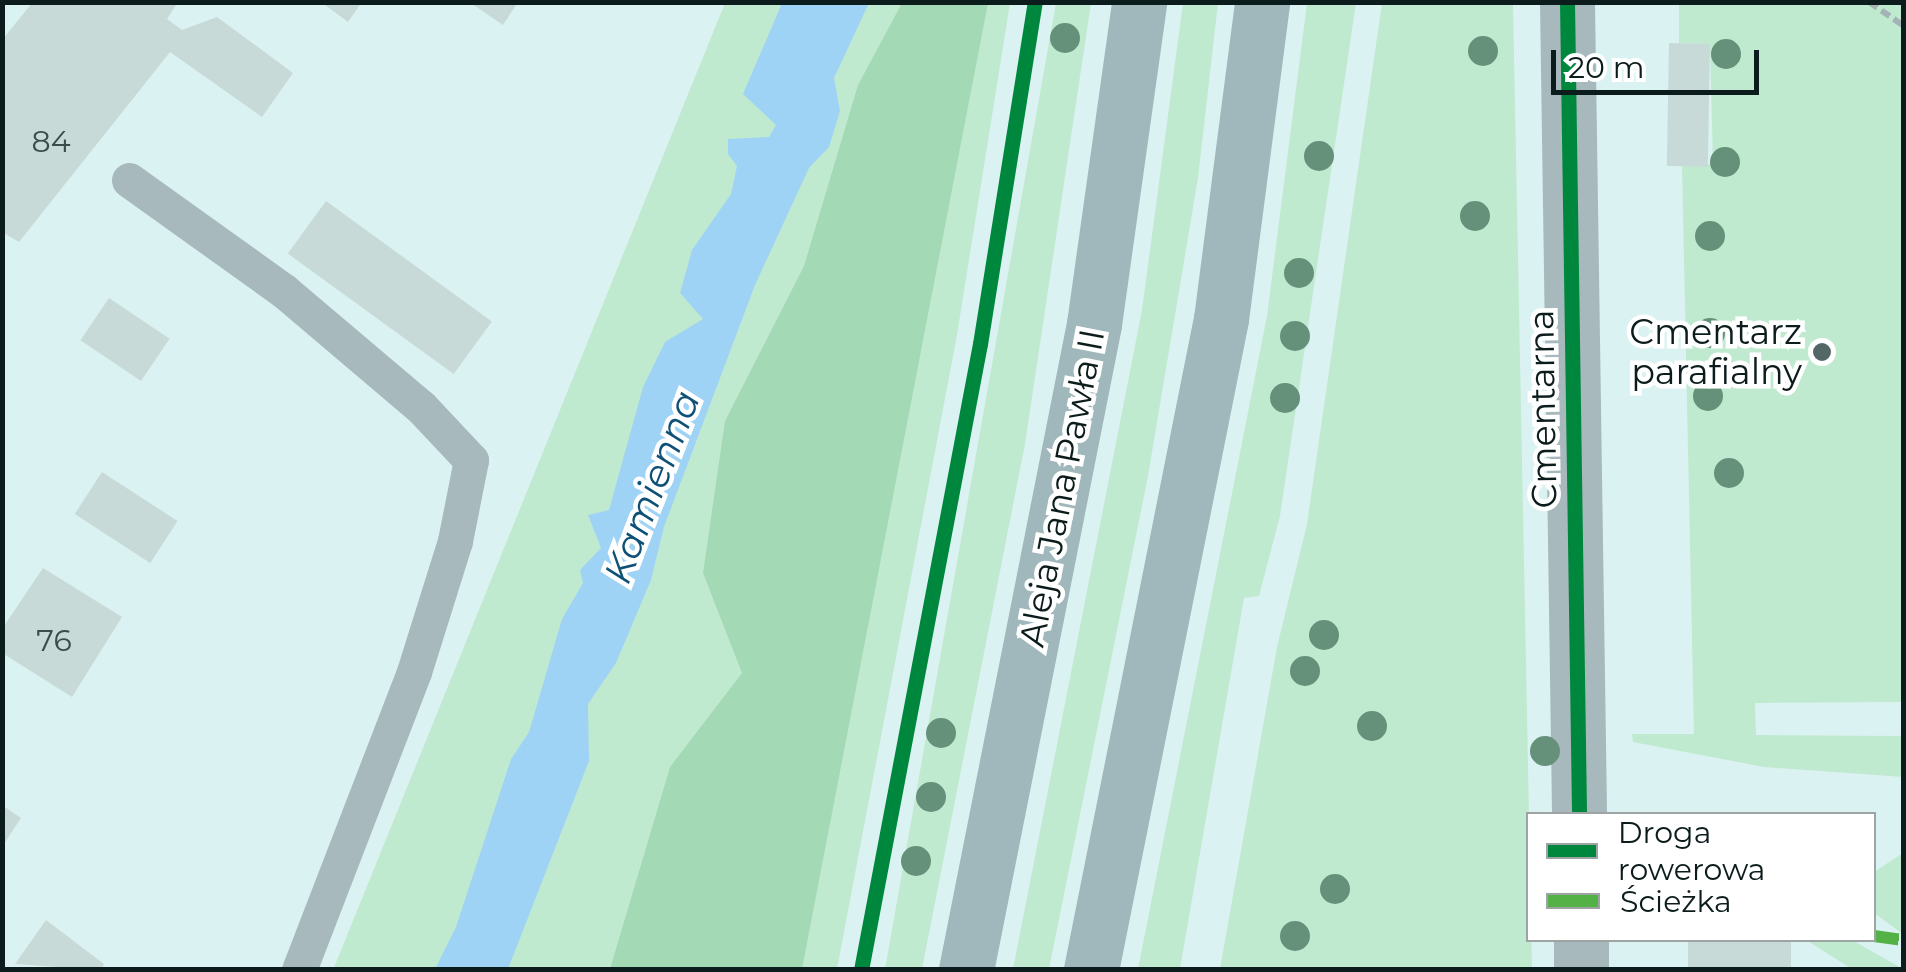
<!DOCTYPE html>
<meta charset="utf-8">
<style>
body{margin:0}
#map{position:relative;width:1906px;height:972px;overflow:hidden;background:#dbf2f2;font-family:Montserrat,sans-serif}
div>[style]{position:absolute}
.green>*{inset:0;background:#c0eacf}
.forest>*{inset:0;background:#a4d9b6}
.water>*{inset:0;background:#9fd3f5}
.building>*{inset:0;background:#c8dad7;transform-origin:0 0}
.path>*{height:6px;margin-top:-3px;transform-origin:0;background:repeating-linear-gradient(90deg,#a4b4b6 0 10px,transparent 0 15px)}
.lane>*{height:35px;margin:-17.5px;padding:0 17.5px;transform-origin:17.5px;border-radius:17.5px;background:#a8b9bd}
.street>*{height:55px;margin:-27.5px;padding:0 27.5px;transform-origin:27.5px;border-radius:27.5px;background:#a8b9bd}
.primary>*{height:55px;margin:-27.5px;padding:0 27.5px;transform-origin:27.5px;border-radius:27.5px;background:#a0b8bc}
.quiet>*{height:12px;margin-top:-6px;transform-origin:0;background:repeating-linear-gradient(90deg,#54b145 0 25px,transparent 0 37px)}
.cycleway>*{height:15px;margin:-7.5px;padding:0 7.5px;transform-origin:7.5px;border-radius:7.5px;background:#00873e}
.trees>*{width:30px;height:30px;margin:-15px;border-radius:50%;background:#65917a}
.dots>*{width:28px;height:28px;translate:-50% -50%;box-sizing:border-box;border:5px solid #fff;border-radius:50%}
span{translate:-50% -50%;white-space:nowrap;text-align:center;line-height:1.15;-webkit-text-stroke:9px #fff;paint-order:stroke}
.number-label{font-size:30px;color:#3c4c4c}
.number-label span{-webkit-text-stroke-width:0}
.poi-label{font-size:35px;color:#0c1c1c}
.right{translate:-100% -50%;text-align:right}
.street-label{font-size:35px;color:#0c1c1c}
.water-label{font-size:38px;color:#0f5077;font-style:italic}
.frame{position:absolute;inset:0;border:5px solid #0c1c1c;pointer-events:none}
.legend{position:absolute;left:1526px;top:812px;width:350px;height:130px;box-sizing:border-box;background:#fff;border:2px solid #9ea4a4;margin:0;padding:12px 18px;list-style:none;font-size:30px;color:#0c1c1c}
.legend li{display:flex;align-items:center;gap:20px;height:50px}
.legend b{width:50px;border:2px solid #9ea4a4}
.scale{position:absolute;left:1551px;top:50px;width:208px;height:45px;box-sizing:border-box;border:5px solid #0c1c1c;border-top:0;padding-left:12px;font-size:30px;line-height:35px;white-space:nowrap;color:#0c1c1c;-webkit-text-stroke:8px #fff;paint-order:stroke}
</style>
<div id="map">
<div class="green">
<div style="clip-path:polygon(725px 3px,1010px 3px,957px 335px,837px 969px,333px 970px)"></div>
<div style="clip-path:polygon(1056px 3px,1091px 3px,1025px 444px,922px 969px,885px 969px)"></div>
<div style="clip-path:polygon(1183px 3px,1218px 3px,1198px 178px,1148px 476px,1049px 969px,1013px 969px,1142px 310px)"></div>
<div style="clip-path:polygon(1307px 3px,1356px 3px,1280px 516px,1259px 596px,1244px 598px,1180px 969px,1138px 969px,1267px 316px)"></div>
<div style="clip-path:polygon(1382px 3px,1513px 3px,1532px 969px,1220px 969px,1277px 647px,1307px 524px)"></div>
<div style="clip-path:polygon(1679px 3px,1903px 3px,1903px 702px,1755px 703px,1756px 735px,1903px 736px,1903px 777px,1764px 767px,1633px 742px,1632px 734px,1694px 734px,1682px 166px,1713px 164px,1710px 45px,1679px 43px)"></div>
<div style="clip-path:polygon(1903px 853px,1904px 853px,1903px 934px,1874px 913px,1874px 872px)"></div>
<div style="clip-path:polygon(1806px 940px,1852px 940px,1903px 969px,1852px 969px)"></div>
</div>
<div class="forest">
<div style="clip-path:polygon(902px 3px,988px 3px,802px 969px,610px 969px,670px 767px,742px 673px,703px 573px,725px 421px,804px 266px,858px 85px)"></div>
</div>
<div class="water">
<div style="clip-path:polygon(782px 3px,869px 3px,834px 78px,840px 111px,829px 147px,809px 168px,755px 285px,664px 527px,651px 580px,616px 663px,588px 704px,589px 761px,508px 969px,435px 969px,456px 927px,511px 759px,529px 732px,562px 619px,583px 583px,580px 570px,601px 548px,588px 515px,609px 510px,643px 387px,665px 342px,703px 319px,680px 293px,692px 250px,731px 194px,737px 166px,728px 154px,728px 139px,769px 137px,776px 125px,743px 94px)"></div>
</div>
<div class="building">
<div style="clip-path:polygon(178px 2px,167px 19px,182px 30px,217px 17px,293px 73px,262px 117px,170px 52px,19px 242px,2px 232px,2px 40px,32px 3px)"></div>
<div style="clip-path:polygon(321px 2px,362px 2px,348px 22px)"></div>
<div style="clip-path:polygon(469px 2px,518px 2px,503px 25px)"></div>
<div style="left:1669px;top:43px;width:41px;height:123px;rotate:1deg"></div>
<div style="left:326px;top:201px;width:205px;height:65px;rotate:36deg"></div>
<div style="left:109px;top:298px;width:73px;height:51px;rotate:34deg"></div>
<div style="left:102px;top:472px;width:90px;height:50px;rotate:33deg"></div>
<div style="clip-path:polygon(43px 568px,122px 617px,72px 697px,2px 653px,2px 629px)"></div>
<div style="clip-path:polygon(2px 805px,21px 818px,2px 847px)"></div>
<div style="clip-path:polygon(46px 920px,104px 964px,101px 970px,15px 964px)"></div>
<div style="left:1688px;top:940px;width:103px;height:30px"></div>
</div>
<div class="path">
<div style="left:1869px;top:2px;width:42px;rotate:34.4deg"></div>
</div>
<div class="lane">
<div style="left:129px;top:180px;width:191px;rotate:35.6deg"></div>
<div style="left:284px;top:291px;width:180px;rotate:40.3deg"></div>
<div style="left:421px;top:407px;width:73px;rotate:46.7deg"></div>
<div style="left:471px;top:460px;width:83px;rotate:101.2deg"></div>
<div style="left:455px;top:541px;width:137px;rotate:107.4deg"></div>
<div style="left:414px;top:672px;width:319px;rotate:111.1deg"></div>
</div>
<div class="street">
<div style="left:1567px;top:2px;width:812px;rotate:89.15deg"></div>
<div style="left:1581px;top:940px;width:30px;rotate:90deg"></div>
</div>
<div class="primary">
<div style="left:966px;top:970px;width:659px;rotate:-78.79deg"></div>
<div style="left:1094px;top:324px;width:325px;rotate:-82deg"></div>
<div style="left:1091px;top:970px;width:664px;rotate:-78.71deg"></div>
<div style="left:1221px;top:319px;width:320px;rotate:-82.6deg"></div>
</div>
<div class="quiet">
<div style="left:1874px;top:936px;width:30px;rotate:8deg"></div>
</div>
<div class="cycleway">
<div style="left:1567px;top:2px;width:812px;rotate:89.15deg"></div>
<div style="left:861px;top:970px;width:637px;rotate:-79.24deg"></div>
<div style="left:980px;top:344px;width:346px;rotate:-80.9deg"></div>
</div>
<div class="trees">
<div style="left:1065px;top:38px"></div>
<div style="left:1483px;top:51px"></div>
<div style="left:1726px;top:54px"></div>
<div style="left:1319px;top:156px"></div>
<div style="left:1725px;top:162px"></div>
<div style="left:1475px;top:216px"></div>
<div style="left:1710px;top:236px"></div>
<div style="left:1299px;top:273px"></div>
<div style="left:1710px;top:333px"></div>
<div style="left:1295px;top:336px"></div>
<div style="left:1708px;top:396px"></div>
<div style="left:1285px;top:398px"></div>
<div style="left:1729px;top:473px"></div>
<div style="left:1324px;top:635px"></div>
<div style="left:1305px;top:671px"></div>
<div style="left:1372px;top:726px"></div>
<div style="left:941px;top:733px"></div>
<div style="left:1545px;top:751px"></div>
<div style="left:931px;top:797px"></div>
<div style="left:916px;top:861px"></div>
<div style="left:1335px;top:889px"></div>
<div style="left:1295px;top:936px"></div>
</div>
<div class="dots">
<div style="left:1822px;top:352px;background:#546767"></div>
</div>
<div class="number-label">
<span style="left:51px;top:142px">84</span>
<span style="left:54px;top:641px">76</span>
</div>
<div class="poi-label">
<span class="right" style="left:1802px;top:352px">Cmentarz<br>parafialny</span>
</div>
<div class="street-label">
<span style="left:1543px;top:409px;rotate:-91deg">Cmentarna</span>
<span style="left:1062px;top:488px;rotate:-79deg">Aleja Jana Pawła II</span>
</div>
<div class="water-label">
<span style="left:652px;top:487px;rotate:-69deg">Kamienna</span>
</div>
<div class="frame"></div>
<ul class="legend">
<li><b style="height:12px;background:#00873e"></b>Droga rowerowa</li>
<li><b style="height:12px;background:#54b145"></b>Ścieżka</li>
</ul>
<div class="scale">20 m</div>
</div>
